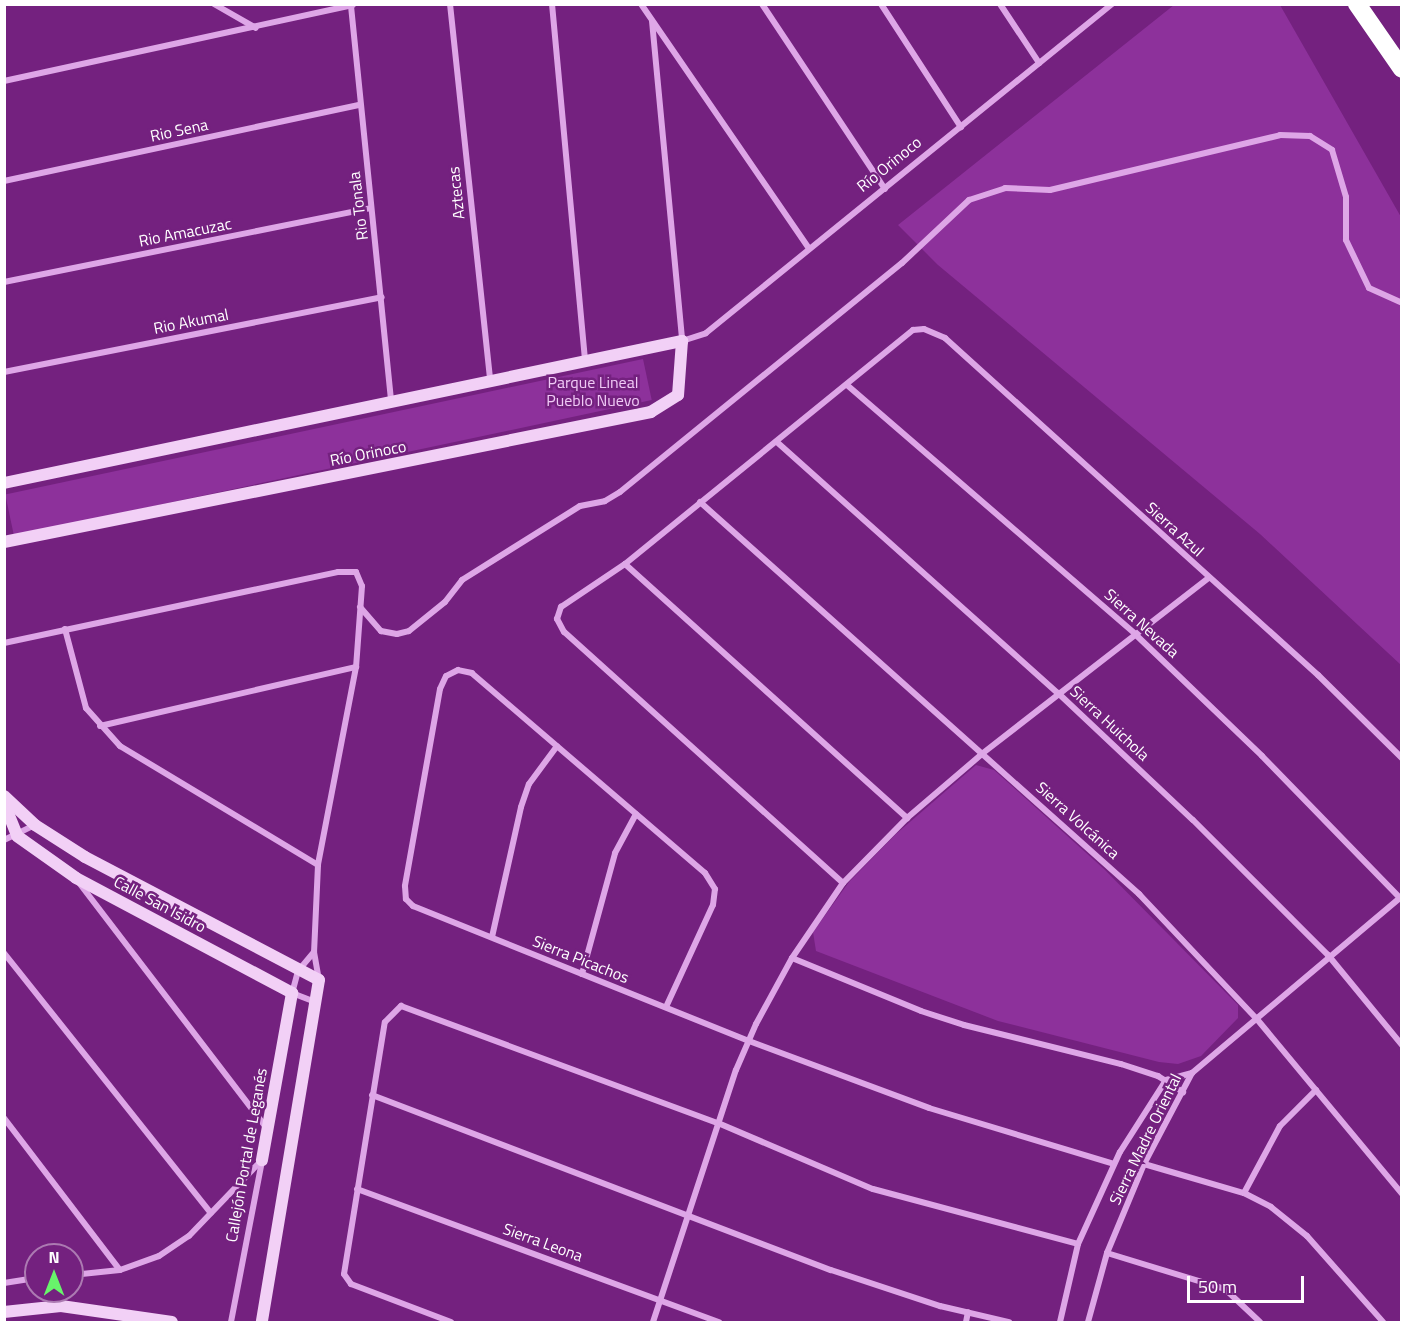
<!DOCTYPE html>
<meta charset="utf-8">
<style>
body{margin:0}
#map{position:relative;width:1406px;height:1327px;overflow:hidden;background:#74217f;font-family:"Titillium Web",sans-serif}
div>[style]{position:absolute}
.green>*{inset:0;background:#8d319b;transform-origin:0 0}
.street>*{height:6px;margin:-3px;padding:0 3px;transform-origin:3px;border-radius:3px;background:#dea6e7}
.secondary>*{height:12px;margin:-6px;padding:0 6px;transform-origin:6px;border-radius:6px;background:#f2d0f6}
.highway>*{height:18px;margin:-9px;padding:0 9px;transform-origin:9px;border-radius:9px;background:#fff}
span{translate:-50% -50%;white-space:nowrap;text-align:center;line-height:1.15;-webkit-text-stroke:5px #74217f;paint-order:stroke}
.street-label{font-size:16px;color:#fff}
.park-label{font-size:16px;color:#f0caf6}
.frame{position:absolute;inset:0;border:6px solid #fff;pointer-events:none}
.north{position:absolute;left:24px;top:1243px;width:60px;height:60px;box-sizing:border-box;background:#74217f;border:2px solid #ac7ab2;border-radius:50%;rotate:0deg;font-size:16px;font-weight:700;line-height:24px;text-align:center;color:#fff}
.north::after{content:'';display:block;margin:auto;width:21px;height:27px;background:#68f46b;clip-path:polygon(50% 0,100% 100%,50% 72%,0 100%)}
.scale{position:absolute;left:1187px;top:1276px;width:117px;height:27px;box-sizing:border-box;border:3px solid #fff;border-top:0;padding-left:8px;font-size:18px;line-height:21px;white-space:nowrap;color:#fff;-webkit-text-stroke:4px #74217f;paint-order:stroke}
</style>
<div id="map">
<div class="green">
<div style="clip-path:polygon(1174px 5px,1280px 5px,1401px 217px,1401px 665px,1260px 534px,938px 265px,898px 225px)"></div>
<div style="left:643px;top:359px;width:42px;height:652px;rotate:78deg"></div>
<div style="clip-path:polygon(976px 765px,994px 770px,1104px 869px,1238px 1005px,1238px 1018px,1201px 1056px,1178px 1064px,1159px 1062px,998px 1021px,816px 951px,813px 932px,849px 882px,896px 834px)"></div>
</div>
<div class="street">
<div style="left:214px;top:4px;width:48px;rotate:29.7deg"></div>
<div style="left:450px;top:4px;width:377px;rotate:83.9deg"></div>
<div style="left:552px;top:4px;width:357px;rotate:84.7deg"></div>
<div style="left:641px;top:4px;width:296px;rotate:55.5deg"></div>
<div style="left:762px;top:4px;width:222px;rotate:56.4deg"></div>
<div style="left:881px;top:4px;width:147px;rotate:57deg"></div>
<div style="left:1000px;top:4px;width:71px;rotate:56.5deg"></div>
<div style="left:351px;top:6px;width:399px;rotate:84.2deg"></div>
<div style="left:652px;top:21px;width:321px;rotate:84.6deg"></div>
<div style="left:682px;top:341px;width:25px;rotate:-18deg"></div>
<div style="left:706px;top:333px;width:523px;rotate:-39.02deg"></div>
<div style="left:4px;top:81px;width:357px;rotate:-12.3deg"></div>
<div style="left:4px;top:181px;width:364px;rotate:-12.1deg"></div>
<div style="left:4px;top:282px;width:374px;rotate:-11.4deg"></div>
<div style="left:4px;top:372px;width:385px;rotate:-11.2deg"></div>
<div style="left:847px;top:385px;width:381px;rotate:40.8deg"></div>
<div style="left:1135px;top:634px;width:176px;rotate:43.8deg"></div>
<div style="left:1262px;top:756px;width:201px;rotate:45.8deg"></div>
<div style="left:778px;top:443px;width:375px;rotate:41.8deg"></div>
<div style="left:1058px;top:693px;width:185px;rotate:43.3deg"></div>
<div style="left:1193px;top:820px;width:191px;rotate:45deg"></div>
<div style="left:1328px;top:955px;width:117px;rotate:50.6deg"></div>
<div style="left:700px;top:502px;width:589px;rotate:41.76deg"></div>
<div style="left:1139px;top:894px;width:170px;rotate:46.7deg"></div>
<div style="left:1256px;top:1018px;width:229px;rotate:50.3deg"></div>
<div style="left:625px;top:564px;width:380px;rotate:42deg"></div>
<div style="left:360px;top:607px;width:32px;rotate:49deg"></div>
<div style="left:381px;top:631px;width:16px;rotate:11deg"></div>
<div style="left:397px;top:634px;width:12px;rotate:-14deg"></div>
<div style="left:409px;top:631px;width:46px;rotate:-38.9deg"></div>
<div style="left:445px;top:602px;width:28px;rotate:-52deg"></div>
<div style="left:462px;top:580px;width:139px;rotate:-32.1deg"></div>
<div style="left:580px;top:506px;width:25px;rotate:-11deg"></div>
<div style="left:605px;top:501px;width:17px;rotate:-31deg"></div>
<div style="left:620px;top:492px;width:363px;rotate:-39.1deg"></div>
<div style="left:902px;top:263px;width:92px;rotate:-43.2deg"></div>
<div style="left:969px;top:200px;width:38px;rotate:-18deg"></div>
<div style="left:1005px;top:188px;width:45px;rotate:2.5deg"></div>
<div style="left:1050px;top:190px;width:236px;rotate:-13.4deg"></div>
<div style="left:1280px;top:135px;width:30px;rotate:2deg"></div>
<div style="left:1310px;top:136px;width:26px;rotate:32deg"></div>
<div style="left:1332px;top:150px;width:49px;rotate:73.4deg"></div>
<div style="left:1346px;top:197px;width:43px;rotate:90deg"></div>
<div style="left:1346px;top:240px;width:53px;rotate:64.4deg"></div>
<div style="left:1369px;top:288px;width:36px;rotate:24deg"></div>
<div style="left:65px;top:629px;width:82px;rotate:75.1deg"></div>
<div style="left:86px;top:708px;width:51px;rotate:48.2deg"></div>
<div style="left:120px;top:746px;width:231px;rotate:31deg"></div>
<div style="left:4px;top:643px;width:341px;rotate:-12deg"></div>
<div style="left:338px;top:572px;width:18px"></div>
<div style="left:356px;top:572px;width:15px;rotate:67deg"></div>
<div style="left:362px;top:586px;width:81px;rotate:94.2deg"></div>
<div style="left:356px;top:667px;width:202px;rotate:100.9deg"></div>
<div style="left:318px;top:865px;width:87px;rotate:92.6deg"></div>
<div style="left:314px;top:952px;width:28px;rotate:80deg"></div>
<div style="left:100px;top:726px;width:263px;rotate:-13deg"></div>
<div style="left:4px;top:840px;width:34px;rotate:-26deg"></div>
<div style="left:843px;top:883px;width:375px;rotate:-138deg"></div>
<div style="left:564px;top:632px;width:15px;rotate:-118deg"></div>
<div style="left:557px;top:619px;width:13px;rotate:-72deg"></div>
<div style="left:561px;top:607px;width:77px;rotate:-33.9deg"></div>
<div style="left:625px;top:564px;width:371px;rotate:-39.1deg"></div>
<div style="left:913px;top:330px;width:11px;rotate:-5deg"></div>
<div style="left:924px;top:329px;width:23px;rotate:23deg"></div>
<div style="left:945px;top:338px;width:503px;rotate:42.1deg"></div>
<div style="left:1318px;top:675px;width:118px;rotate:44.7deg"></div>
<div style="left:80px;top:884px;width:308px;rotate:52.6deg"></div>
<div style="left:492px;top:937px;width:133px;rotate:-77.4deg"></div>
<div style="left:521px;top:807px;width:24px;rotate:-71deg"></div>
<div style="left:529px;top:784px;width:47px;rotate:-53.6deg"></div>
<div style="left:314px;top:952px;width:25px;rotate:130deg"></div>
<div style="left:298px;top:971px;width:23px;rotate:105deg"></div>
<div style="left:292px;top:993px;width:25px;rotate:21deg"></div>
<div style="left:4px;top:953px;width:332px;rotate:51.5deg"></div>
<div style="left:792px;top:958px;width:139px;rotate:22.3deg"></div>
<div style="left:921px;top:1011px;width:45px;rotate:18deg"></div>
<div style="left:964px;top:1025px;width:162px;rotate:14deg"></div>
<div style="left:1121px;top:1064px;width:39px;rotate:18deg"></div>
<div style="left:1158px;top:1076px;width:30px;rotate:33deg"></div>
<div style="left:582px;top:974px;width:125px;rotate:-74.7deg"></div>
<div style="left:615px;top:853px;width:44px;rotate:-61.7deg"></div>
<div style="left:666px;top:1007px;width:112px;rotate:-65.3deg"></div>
<div style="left:713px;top:905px;width:16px;rotate:-83deg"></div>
<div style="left:715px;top:889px;width:19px;rotate:-122deg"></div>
<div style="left:705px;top:873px;width:307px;rotate:-139.4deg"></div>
<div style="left:472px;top:673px;width:14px;rotate:-168deg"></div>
<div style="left:458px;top:670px;width:13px;rotate:153deg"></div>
<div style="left:446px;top:676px;width:14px;rotate:115deg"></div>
<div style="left:440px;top:689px;width:200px;rotate:100.1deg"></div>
<div style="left:405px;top:886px;width:13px;rotate:86deg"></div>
<div style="left:406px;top:899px;width:10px;rotate:45deg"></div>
<div style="left:413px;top:906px;width:362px;rotate:21.9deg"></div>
<div style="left:749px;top:1041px;width:192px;rotate:20.4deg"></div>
<div style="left:929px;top:1108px;width:193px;rotate:16.8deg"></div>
<div style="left:1192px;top:1073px;width:275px;rotate:-40.1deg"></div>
<div style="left:372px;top:1095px;width:491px;rotate:20.9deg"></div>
<div style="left:831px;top:1270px;width:115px;rotate:18.3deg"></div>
<div style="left:940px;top:1306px;width:71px;rotate:13.1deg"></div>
<div style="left:4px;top:1118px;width:191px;rotate:52.7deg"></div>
<div style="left:1144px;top:1164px;width:104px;rotate:16.2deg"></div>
<div style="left:1244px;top:1193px;width:30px;rotate:27deg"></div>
<div style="left:1271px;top:1207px;width:46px;rotate:38.9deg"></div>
<div style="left:1307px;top:1236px;width:115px;rotate:48.5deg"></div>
<div style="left:357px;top:1189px;width:386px;rotate:20.2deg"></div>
<div style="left:1244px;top:1193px;width:76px;rotate:-61.8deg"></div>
<div style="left:1280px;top:1126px;width:51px;rotate:-45deg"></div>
<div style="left:1107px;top:1253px;width:123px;rotate:17deg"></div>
<div style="left:1225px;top:1289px;width:48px;rotate:43.3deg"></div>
<div style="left:72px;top:1275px;width:48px;rotate:-5.9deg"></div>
<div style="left:120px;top:1270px;width:41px;rotate:-19.7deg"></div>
<div style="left:159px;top:1256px;width:36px;rotate:-34deg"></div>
<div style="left:189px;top:1236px;width:105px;rotate:-46.2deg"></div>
<div style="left:4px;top:1283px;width:32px;rotate:-9deg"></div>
<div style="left:231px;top:1322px;width:164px;rotate:-79.1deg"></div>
<div style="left:451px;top:1322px;width:107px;rotate:-159.2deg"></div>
<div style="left:351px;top:1284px;width:12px;rotate:-125deg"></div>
<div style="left:344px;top:1274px;width:255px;rotate:-80.8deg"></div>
<div style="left:385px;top:1022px;width:23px;rotate:-45deg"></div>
<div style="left:401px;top:1006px;width:338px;rotate:20.3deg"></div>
<div style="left:718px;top:1123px;width:168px;rotate:23.1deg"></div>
<div style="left:873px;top:1189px;width:212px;rotate:15deg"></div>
<div style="left:653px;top:1322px;width:265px;rotate:-71.8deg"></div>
<div style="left:736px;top:1070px;width:50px;rotate:-66.5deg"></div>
<div style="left:756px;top:1024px;width:75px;rotate:-61.4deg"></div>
<div style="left:792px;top:958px;width:91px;rotate:-55.8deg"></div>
<div style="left:843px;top:883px;width:91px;rotate:-45.4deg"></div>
<div style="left:907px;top:818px;width:100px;rotate:-40.5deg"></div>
<div style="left:983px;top:753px;width:286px;rotate:-37.8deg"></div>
<div style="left:966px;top:1322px;width:10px;rotate:-79deg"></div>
<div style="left:1060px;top:1322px;width:80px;rotate:-77deg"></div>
<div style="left:1078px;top:1244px;width:101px;rotate:-65.5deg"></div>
<div style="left:1120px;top:1152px;width:85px;rotate:-57.4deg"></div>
<div style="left:1166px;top:1080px;width:27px;rotate:-15deg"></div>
<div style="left:1088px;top:1322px;width:72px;rotate:-74.6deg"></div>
<div style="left:1107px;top:1253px;width:96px;rotate:-67.4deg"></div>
<div style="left:1144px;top:1164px;width:103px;rotate:-62.2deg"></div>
</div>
<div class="secondary">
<div style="left:4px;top:483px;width:693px;rotate:-11.83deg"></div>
<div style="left:682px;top:341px;width:54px;rotate:94.2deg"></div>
<div style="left:678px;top:395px;width:32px;rotate:148deg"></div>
<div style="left:651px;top:412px;width:660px;rotate:168.64deg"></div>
<div style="left:4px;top:796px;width:42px;rotate:43.1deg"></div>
<div style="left:35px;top:825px;width:59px;rotate:32.6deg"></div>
<div style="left:85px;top:857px;width:264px;rotate:27.7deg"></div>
<div style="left:319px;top:980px;width:347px;rotate:99.5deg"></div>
<div style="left:4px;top:803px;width:35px;rotate:68deg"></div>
<div style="left:17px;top:836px;width:72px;rotate:35.4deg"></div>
<div style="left:76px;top:878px;width:245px;rotate:28deg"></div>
<div style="left:292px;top:993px;width:170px;rotate:100.2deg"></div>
<div style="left:4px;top:1312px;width:57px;rotate:-6deg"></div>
<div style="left:61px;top:1306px;width:112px;rotate:8.2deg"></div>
</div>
<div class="highway">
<div style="left:1357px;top:4px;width:79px;rotate:55.3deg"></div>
</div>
<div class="street-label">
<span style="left:179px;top:130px;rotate:-12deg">Rio Sena</span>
<span style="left:889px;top:164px;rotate:-39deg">Río Orinoco</span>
<span style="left:456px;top:193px;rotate:-96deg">Aztecas</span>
<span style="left:358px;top:206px;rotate:-97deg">Rio Tonala</span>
<span style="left:185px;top:232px;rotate:-11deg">Rio Amacuzac</span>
<span style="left:191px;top:321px;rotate:-11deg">Rio Akumal</span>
<span style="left:368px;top:453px;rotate:-11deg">Río Orinoco</span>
<span style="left:1175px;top:529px;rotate:42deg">Sierra Azul</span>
<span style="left:1142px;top:623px;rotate:42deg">Sierra Nevada</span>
<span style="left:1110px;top:723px;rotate:43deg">Sierra Huichola</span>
<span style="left:1078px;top:820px;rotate:42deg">Sierra Volcánica</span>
<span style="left:160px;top:904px;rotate:28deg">Calle San Isidro</span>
<span style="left:581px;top:959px;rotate:22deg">Sierra Picachos</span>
<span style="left:1145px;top:1139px;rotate:-64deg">Sierra Madre Oriental</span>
<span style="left:246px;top:1155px;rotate:-80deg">Callejón Portal de Leganés</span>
<span style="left:543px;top:1242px;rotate:20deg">Sierra Leona</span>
</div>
<div class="park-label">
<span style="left:593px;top:391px">Parque Lineal<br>Pueblo Nuevo</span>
</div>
<div class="frame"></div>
<div class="north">N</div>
<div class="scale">50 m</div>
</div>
